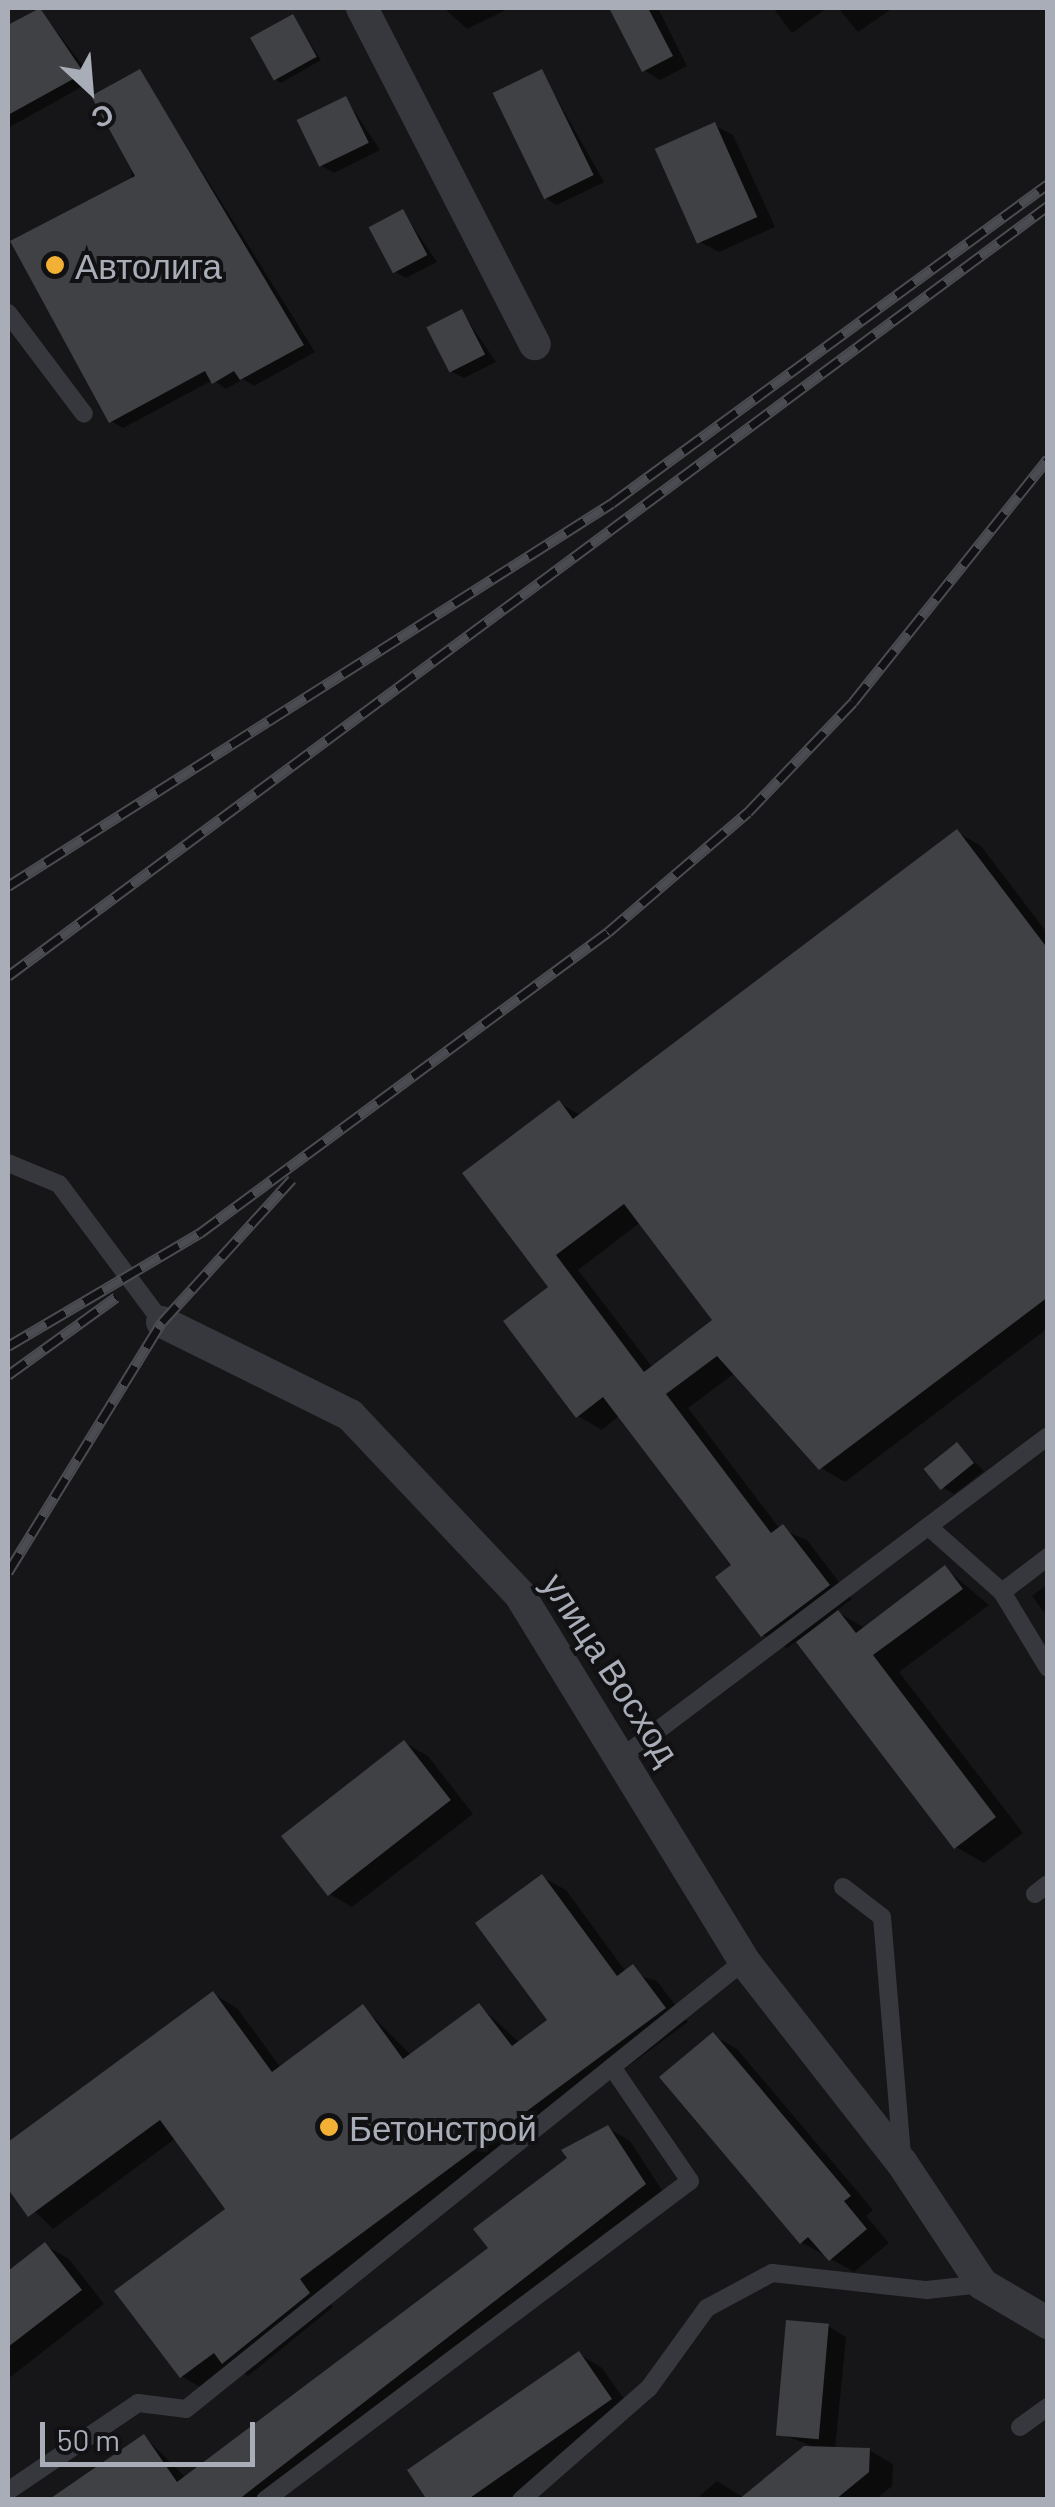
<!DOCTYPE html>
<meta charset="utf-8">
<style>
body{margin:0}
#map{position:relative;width:1055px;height:2507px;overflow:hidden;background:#161618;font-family:Barlow,sans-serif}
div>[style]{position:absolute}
.shadow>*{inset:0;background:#0007}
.building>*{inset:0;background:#404145;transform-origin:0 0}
.lane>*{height:18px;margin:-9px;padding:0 9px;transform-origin:9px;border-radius:9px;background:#37383d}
.street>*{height:32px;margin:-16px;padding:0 16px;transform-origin:16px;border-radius:16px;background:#37383d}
.rail>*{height:11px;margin-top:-5.5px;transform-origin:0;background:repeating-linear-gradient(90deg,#111113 0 22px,#4a4c52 0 44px);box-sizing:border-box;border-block:2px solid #4a4c52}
.dots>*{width:28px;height:28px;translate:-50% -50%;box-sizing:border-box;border:5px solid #111113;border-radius:50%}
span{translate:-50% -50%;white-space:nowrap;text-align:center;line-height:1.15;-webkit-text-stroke:8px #111113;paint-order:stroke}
.poi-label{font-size:35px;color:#a8adb8}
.left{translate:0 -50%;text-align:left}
.street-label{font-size:35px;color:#a8adb8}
.frame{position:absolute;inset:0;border:10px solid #a8adb8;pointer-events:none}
.north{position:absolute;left:40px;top:40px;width:100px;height:100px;-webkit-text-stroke:8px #111113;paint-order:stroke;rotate:154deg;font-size:28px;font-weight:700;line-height:40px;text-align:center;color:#a8adb8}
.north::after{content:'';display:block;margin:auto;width:35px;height:45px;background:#a8adb8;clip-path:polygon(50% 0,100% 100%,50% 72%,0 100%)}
.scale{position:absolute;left:40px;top:2422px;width:215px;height:45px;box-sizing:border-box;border:5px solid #a8adb8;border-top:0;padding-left:12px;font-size:30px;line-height:35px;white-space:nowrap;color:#a8adb8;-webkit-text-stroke:8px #111113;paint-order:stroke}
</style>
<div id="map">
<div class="shadow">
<div style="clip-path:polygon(444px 8px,510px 8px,467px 29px)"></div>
<div style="clip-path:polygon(612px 8px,658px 8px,687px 66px,660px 80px,644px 70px)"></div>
<div style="clip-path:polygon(773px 8px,827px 8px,792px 33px)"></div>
<div style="clip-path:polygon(838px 8px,893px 8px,858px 32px)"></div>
<div style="clip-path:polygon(40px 10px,94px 80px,8px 128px,8px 28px)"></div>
<div style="clip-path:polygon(293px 17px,321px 60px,281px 83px,276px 80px)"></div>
<div style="clip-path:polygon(140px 72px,315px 352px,254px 386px,243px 379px,226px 389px,213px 380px,123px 428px,111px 421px)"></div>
<div style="clip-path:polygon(542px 72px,604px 182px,557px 205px,545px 198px)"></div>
<div style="clip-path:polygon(346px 99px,380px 150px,334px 173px,322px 166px)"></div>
<div style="clip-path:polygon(714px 125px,733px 135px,775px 227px,719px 252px,700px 242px)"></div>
<div style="clip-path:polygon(403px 212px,437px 262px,406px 278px,394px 271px)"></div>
<div style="clip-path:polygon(462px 312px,496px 362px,464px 378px,452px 372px)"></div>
<div style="clip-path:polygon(evenodd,957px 832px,981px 846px,1048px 934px,1048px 1328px,845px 1482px,821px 1468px,735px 1373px,688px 1408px,780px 1529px,807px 1540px,852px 1599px,836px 1611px,865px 1628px,945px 1568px,989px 1605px,899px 1672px,1023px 1833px,984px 1863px,956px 1847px,798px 1640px,787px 1648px,763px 1635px,734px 1566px,620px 1415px,602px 1430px,578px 1416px,552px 1288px,559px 1103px,582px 1116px,957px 832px,641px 1222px,716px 1321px,653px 1368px,578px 1270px,641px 1222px)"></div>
<div style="clip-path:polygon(957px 1445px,984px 1471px,954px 1494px,942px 1487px)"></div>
<div style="clip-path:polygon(1048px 1584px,1048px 1617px,1032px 1596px)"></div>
<div style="clip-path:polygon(405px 1743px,428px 1756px,473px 1814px,352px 1907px,328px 1893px)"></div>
<div style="clip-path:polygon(542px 1877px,566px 1890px,626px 1972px,657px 1981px,688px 2022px,322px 2293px,333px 2307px,248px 2376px,235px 2368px,205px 2390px,181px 2376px,229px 2209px,176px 2138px,53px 2229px,8px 2185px,8px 2145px,213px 1994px,237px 2008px,281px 2068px,363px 2007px,412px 2056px,480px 2006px,520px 2043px,551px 2020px)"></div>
<div style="clip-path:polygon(713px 2035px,737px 2049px,873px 2210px,866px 2216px,889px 2243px,854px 2272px,801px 2242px)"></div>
<div style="clip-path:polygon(608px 2128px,630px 2141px,667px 2198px,272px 2500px,52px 2500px,145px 2437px,186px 2478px,492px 2249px)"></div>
<div style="clip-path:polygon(45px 2245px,69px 2259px,104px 2304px,8px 2379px,8px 2274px)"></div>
<div style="clip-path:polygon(828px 2326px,846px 2337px,835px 2450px,869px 2450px,893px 2464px,892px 2486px,875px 2500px,695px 2500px,717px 2481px,744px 2498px,810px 2445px,778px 2433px)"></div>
<div style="clip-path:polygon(579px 2354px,602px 2368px,634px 2413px,509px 2500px,430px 2500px)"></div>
</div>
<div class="building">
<div style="clip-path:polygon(40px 8px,84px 73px,8px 115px,8px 25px)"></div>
<div style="clip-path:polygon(609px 8px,648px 8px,673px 56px,642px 72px)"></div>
<div style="left:293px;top:14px;width:49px;height:49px;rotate:61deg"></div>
<div style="clip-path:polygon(140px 69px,304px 345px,240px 380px,234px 371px,212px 384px,205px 371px,109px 423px,10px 241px,135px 176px,91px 96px)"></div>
<div style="left:542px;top:69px;width:118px;height:55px;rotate:64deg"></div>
<div style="left:346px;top:96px;width:52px;height:55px;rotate:64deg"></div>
<div style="left:715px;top:122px;width:104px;height:66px;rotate:66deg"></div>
<div style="left:403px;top:209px;width:52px;height:39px;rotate:62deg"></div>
<div style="left:462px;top:309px;width:51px;height:40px;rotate:63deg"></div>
<div style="clip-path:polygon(evenodd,957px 829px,1048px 949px,1048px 1297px,819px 1470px,717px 1356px,666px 1394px,771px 1533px,783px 1524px,830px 1585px,761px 1637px,715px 1577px,731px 1565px,603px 1397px,576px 1418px,503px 1321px,548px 1287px,462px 1173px,559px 1100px,573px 1119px,957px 829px,624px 1204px,712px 1320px,644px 1372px,556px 1255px,624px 1204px)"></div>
<div style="left:957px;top:1442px;width:27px;height:43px;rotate:51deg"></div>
<div style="clip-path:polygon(945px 1565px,963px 1589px,873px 1655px,996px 1817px,954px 1849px,796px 1642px,838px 1610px,856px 1633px)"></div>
<div style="left:404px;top:1740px;width:76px;height:156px;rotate:52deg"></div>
<div style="clip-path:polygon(542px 1874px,617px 1976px,633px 1964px,666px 2008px,300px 2279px,310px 2293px,222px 2364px,214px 2353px,180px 2378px,114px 2291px,225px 2209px,160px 2120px,28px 2217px,8px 2189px,8px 2142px,213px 1991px,272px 2072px,363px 2004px,403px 2059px,479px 2003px,512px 2046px,547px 2020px,475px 1923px)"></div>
<div style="clip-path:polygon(713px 2032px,851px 2196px,844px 2201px,867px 2229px,829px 2261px,808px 2237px,800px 2244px,659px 2077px)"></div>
<div style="clip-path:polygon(608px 2125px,646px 2184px,238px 2500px,48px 2500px,144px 2434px,177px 2482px,488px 2248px,473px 2229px,567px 2158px,561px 2150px)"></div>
<div style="clip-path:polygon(45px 2242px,82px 2290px,8px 2347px,8px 2271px)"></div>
<div style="left:786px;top:2320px;width:43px;height:116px;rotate:5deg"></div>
<div style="clip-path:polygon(579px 2351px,612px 2399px,467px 2500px,427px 2500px,407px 2470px)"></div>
<div style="clip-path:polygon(804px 2446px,870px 2448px,869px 2472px,835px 2500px,738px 2500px)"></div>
</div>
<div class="lane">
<div style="left:8px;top:313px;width:126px;rotate:53deg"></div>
<div style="left:8px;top:1163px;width:55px;rotate:22.4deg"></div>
<div style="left:59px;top:1184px;width:172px;rotate:53.3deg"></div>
<div style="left:930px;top:1528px;width:96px;rotate:41.6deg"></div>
<div style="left:1002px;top:1592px;width:89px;rotate:58.8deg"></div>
<div style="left:1002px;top:1592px;width:58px;rotate:-37.3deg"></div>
<div style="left:625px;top:1755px;width:530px;rotate:-37.02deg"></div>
<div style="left:843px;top:1887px;width:49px;rotate:37.6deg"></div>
<div style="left:882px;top:1917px;width:241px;rotate:85.2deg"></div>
<div style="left:1035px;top:1894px;width:16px;rotate:-38deg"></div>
<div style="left:1020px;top:2427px;width:34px;rotate:-36deg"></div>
<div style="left:8px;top:2491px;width:157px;rotate:-34.1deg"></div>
<div style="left:138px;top:2403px;width:48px;rotate:7.1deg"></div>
<div style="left:186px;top:2409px;width:716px;rotate:-38.76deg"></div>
<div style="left:265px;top:2500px;width:531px;rotate:-36.89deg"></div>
<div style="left:690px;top:2181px;width:138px;rotate:-124.4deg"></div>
<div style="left:521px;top:2500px;width:170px;rotate:-41.2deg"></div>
<div style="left:649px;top:2388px;width:99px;rotate:-54.1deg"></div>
<div style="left:707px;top:2308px;width:74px;rotate:-28.3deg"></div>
<div style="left:772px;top:2273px;width:156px;rotate:6.3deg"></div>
<div style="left:927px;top:2290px;width:55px;rotate:-6.2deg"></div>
</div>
<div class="street">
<div style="left:362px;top:8px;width:378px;rotate:62.8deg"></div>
<div style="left:162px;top:1322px;width:210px;rotate:26.3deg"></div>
<div style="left:350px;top:1415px;width:248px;rotate:46.6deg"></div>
<div style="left:520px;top:1595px;width:429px;rotate:58.5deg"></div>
<div style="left:744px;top:1961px;width:256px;rotate:52deg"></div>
<div style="left:902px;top:2163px;width:145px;rotate:56.5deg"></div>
<div style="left:982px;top:2284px;width:77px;rotate:30.6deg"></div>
</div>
<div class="rail">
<div style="left:8px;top:886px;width:715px;rotate:-32.38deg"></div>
<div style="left:612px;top:503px;width:540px;rotate:-36.19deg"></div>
<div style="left:8px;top:976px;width:1294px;rotate:-36.52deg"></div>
<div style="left:8px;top:1346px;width:223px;rotate:-30.5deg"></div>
<div style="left:200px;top:1233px;width:507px;rotate:-36.42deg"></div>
<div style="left:608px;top:932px;width:184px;rotate:-40.6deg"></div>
<div style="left:748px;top:812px;width:152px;rotate:-46.3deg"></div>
<div style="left:853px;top:702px;width:312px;rotate:-51.3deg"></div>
<div style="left:8px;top:1375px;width:133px;rotate:-35.8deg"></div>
<div style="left:8px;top:1572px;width:294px;rotate:-58.4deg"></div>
<div style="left:162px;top:1322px;width:193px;rotate:-47.7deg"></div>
</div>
<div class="dots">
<div style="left:55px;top:265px;background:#f2b134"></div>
<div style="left:329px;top:2127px;background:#f2b134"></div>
</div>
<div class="poi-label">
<span class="left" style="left:75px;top:265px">Автолига</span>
<span class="left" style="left:349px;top:2127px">Бетонстрой</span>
</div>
<div class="street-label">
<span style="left:612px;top:1668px;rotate:57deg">улица Восход</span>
</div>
<div class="frame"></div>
<div class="north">С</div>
<div class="scale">50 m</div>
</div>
